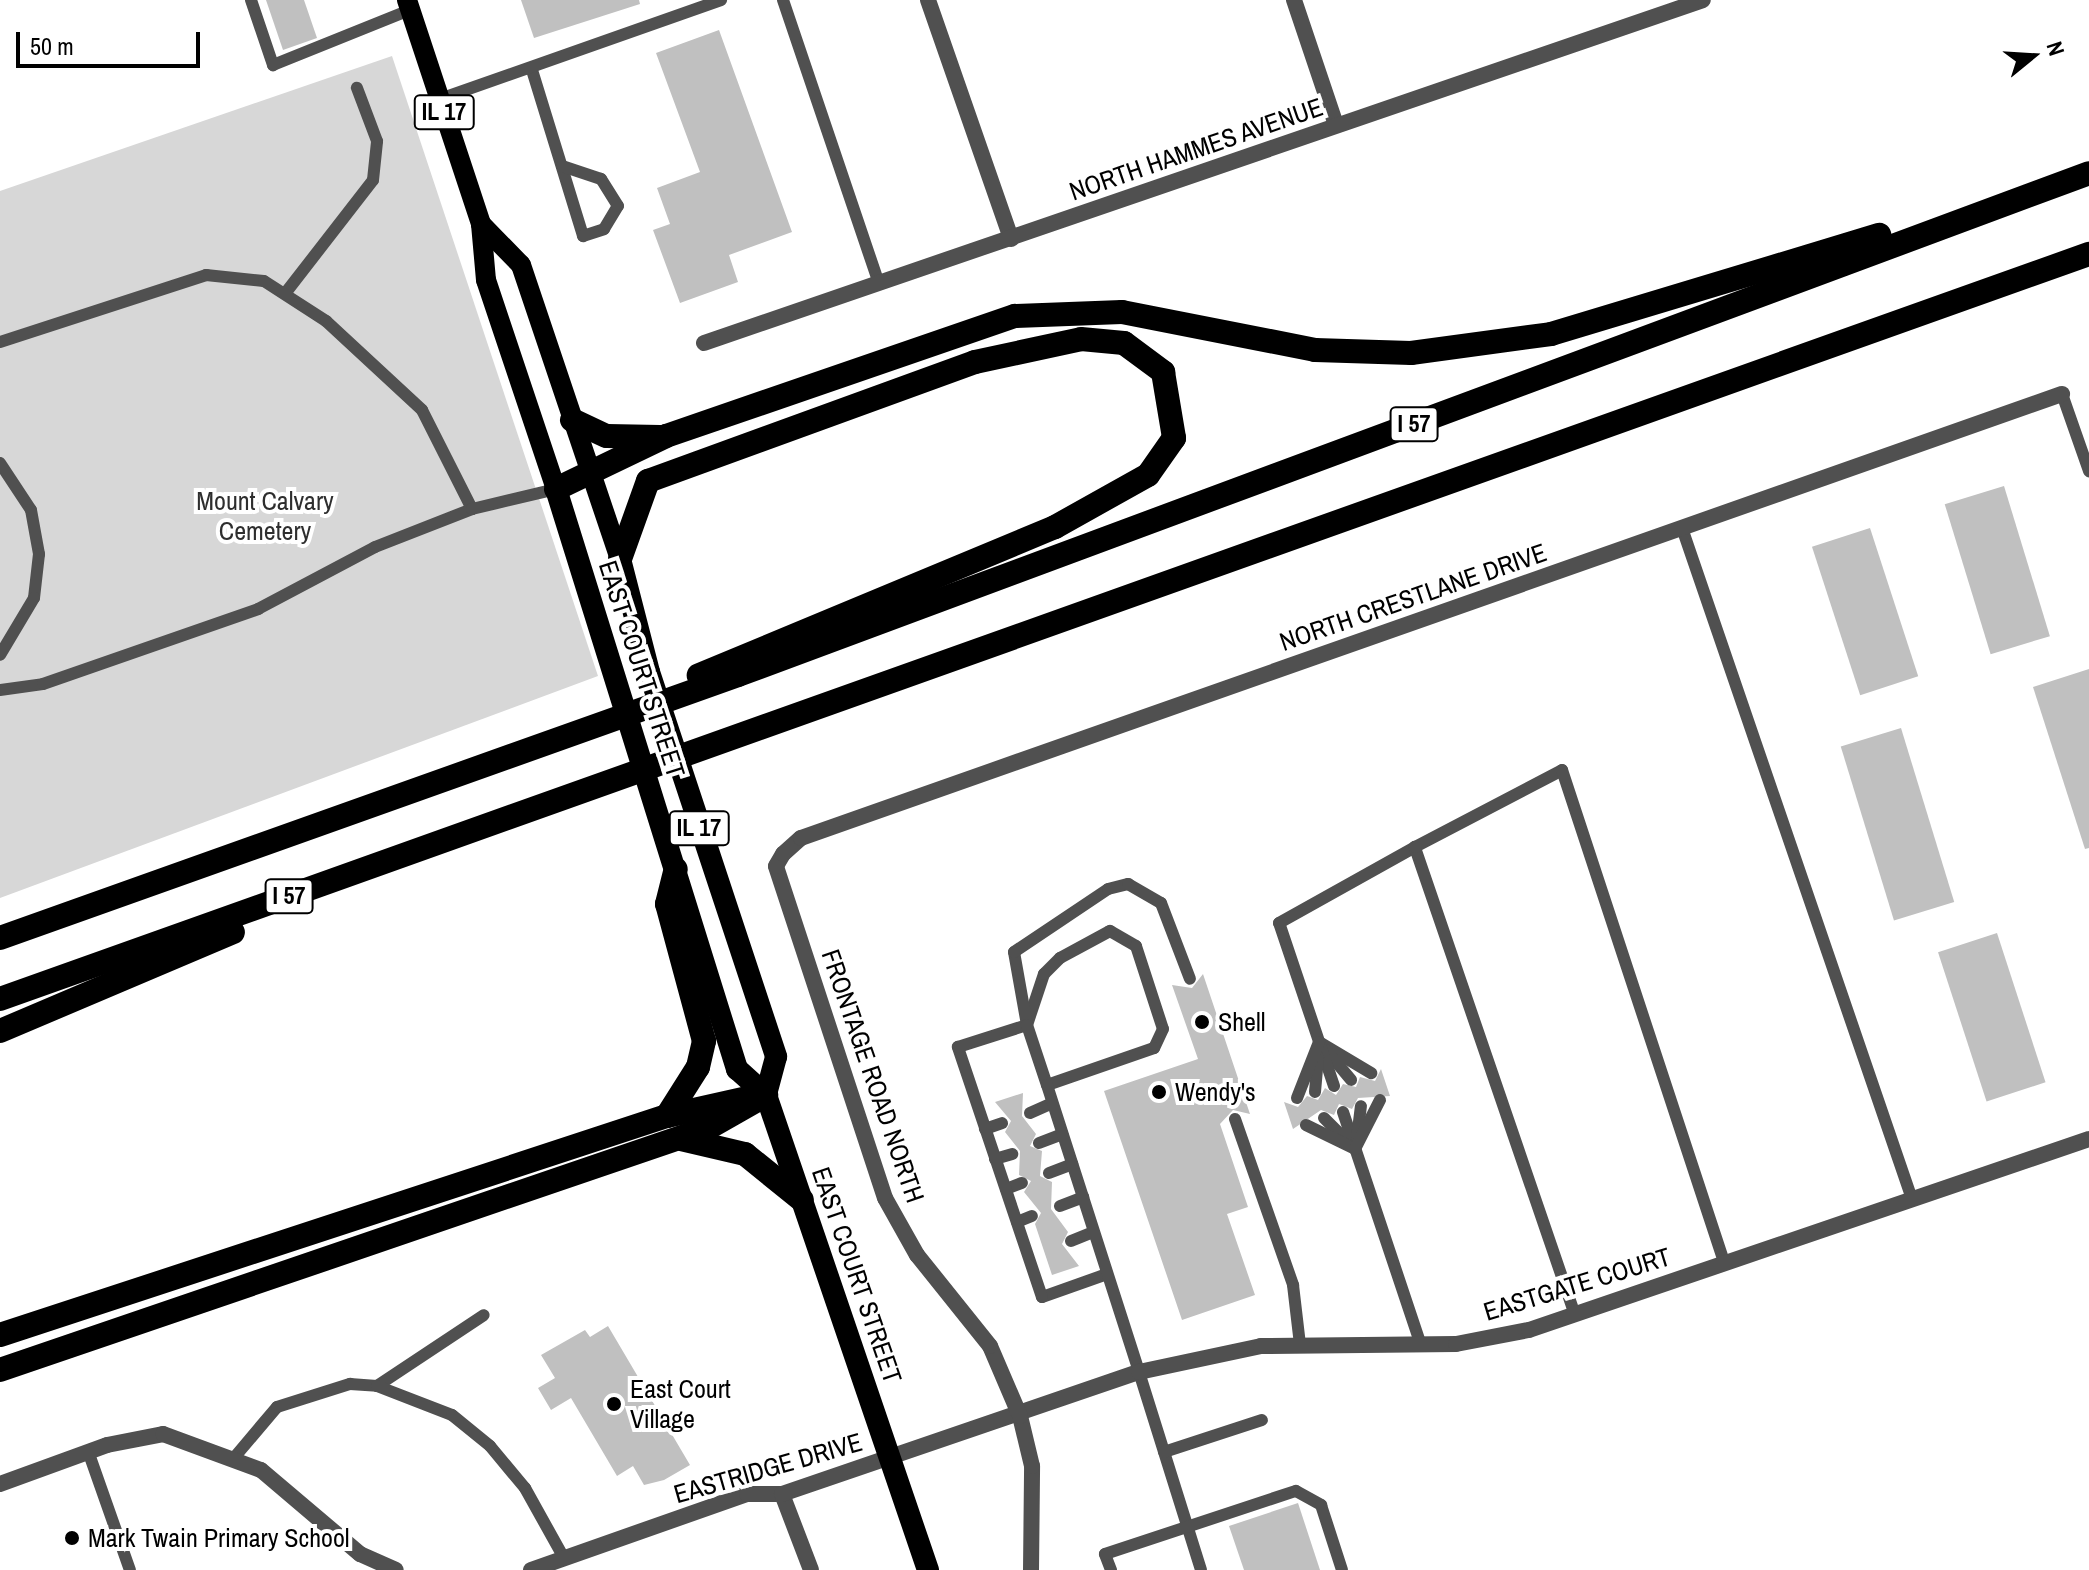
<!DOCTYPE html>
<style>
body{margin:0}
#map{position:relative;width:2089px;height:1570px;overflow:hidden;background:#fff;font-family:"Archivo Narrow",sans-serif}
div>[style]{position:absolute}
.green>*{inset:0;background:#d7d7d7}
.building>*{inset:0;background:#c0c0c0;transform-origin:0 0}
.service>*{height:12px;margin:-6px;padding:0 6px;transform-origin:6px;border-radius:6px;background:#505050}
.minor>*{height:16px;margin:-8px;padding:0 8px;transform-origin:8px;border-radius:8px;background:#505050}
.primary>*{height:20px;margin:-10px;padding:0 10px;transform-origin:10px;border-radius:10px;background:#000}
.trunk>*{height:22px;margin:-11px;padding:0 11px;transform-origin:11px;border-radius:11px;background:#000}
.motorway>*{height:24px;margin:-12px;padding:0 12px;transform-origin:12px;border-radius:12px;background:#000}
.dots>*{width:22px;height:22px;translate:-50% -50%;box-sizing:border-box;border:4px solid #fff;border-radius:50%}
span{translate:-50% -50%;white-space:nowrap;text-align:center;line-height:1.15;-webkit-text-stroke:8px #fff;paint-order:stroke}
.shield-label span{padding:2px 6px;background:#fff;border:2px solid;border-radius:6px;-webkit-text-stroke-width:0}
.shield-label{font-size:24px;color:#000;font-weight:700}
.street-label{font-size:26px;color:#000}
.park-label{font-size:26px;color:#2e2e2e}
.poi-label{font-size:26px;color:#000}
.left{translate:0 -50%;text-align:left}
.north{position:absolute;left:1993px;top:16px;width:80px;height:80px;-webkit-text-stroke:6px #fff;paint-order:stroke;rotate:72deg;font-size:22px;font-weight:700;line-height:32px;text-align:center;color:#000}
.north::after{content:'';display:block;margin:auto;width:28px;height:36px;background:#000;clip-path:polygon(50% 0,100% 100%,50% 72%,0 100%)}
.scale{position:absolute;left:16px;top:32px;width:184px;height:36px;box-sizing:border-box;border:4px solid #000;border-top:0;padding-left:10px;font-size:24px;line-height:28px;white-space:nowrap;color:#000;-webkit-text-stroke:6px #fff;paint-order:stroke}
</style>
<div id="map">
<div class="green">
<div style="clip-path:polygon(392px 56px,598px 676px,0 898px,0 191px)"></div>
</div>
<div class="building">
<div style="clip-path:polygon(266px 0,304px 0,317px 38px,283px 50px)"></div>
<div style="clip-path:polygon(521px 0,639px 0,640px 4px,534px 38px)"></div>
<div style="clip-path:polygon(719px 30px,792px 232px,729px 255px,738px 282px,680px 303px,653px 230px,670px 224px,657px 188px,700px 172px,656px 53px)"></div>
<div style="left:2004px;top:486px;width:157px;height:62px;rotate:73deg"></div>
<div style="left:1870px;top:528px;width:156px;height:61px;rotate:72deg"></div>
<div style="clip-path:polygon(2089px 669px,2089px 848px,2085px 849px,2033px 687px)"></div>
<div style="left:1901px;top:728px;width:182px;height:63px;rotate:73deg"></div>
<div style="left:1997px;top:933px;width:157px;height:62px;rotate:72deg"></div>
<div style="clip-path:polygon(1203px 974px,1250px 1114px,1233px 1110px,1220px 1124px,1248px 1207px,1227px 1214px,1255px 1295px,1182px 1320px,1104px 1091px,1198px 1059px,1172px 985px,1192px 988px)"></div>
<div style="clip-path:polygon(1381px 1069px,1390px 1096px,1358px 1098px,1352px 1109px,1339px 1104px,1334px 1115px,1321px 1110px,1293px 1129px,1284px 1102px,1298px 1107px,1307px 1096px,1318px 1100px,1325px 1088px,1336px 1095px,1343px 1084px,1356px 1087px,1360px 1077px,1375px 1081px)"></div>
<div style="clip-path:polygon(1023px 1093px,1022px 1116px,1036px 1134px,1030px 1146px,1042px 1151px,1040px 1176px,1052px 1182px,1051px 1209px,1068px 1232px,1062px 1244px,1079px 1266px,1052px 1275px,1035px 1224px,1041px 1213px,1024px 1192px,1031px 1181px,1019px 1175px,1020px 1151px,1005px 1132px,1011px 1121px,995px 1102px)"></div>
<div style="clip-path:polygon(608px 1326px,690px 1465px,664px 1480px,644px 1485px,633px 1466px,617px 1476px,571px 1398px,551px 1410px,538px 1388px,555px 1378px,541px 1355px,585px 1330px,590px 1337px)"></div>
<div style="clip-path:polygon(1298px 1503px,1320px 1570px,1244px 1570px,1229px 1526px)"></div>
</div>
<div class="service">
<div style="left:251px;top:0;width:69px;rotate:71.3deg"></div>
<div style="left:273px;top:65px;width:148px;rotate:-21.9deg"></div>
<div style="left:783px;top:0;width:300px;rotate:71.3deg"></div>
<div style="left:532px;top:70px;width:174px;rotate:72.9deg"></div>
<div style="left:583px;top:236px;width:22px;rotate:-18deg"></div>
<div style="left:604px;top:229px;width:27px;rotate:-59deg"></div>
<div style="left:618px;top:206px;width:32px;rotate:-122deg"></div>
<div style="left:601px;top:179px;width:41px;rotate:-161.6deg"></div>
<div style="left:440px;top:99px;width:298px;rotate:-19.4deg"></div>
<div style="left:287px;top:291px;width:140px;rotate:-52.2deg"></div>
<div style="left:373px;top:180px;width:39px;rotate:-84deg"></div>
<div style="left:377px;top:141px;width:57px;rotate:-110.7deg"></div>
<div style="left:0;top:342px;width:217px;rotate:-18deg"></div>
<div style="left:206px;top:275px;width:58px;rotate:5.9deg"></div>
<div style="left:264px;top:281px;width:74px;rotate:32.8deg"></div>
<div style="left:326px;top:321px;width:131px;rotate:42.8deg"></div>
<div style="left:422px;top:410px;width:111px;rotate:63.2deg"></div>
<div style="left:2062px;top:394px;width:82px;rotate:70.7deg"></div>
<div style="left:0;top:463px;width:56px;rotate:56.6deg"></div>
<div style="left:31px;top:510px;width:45px;rotate:79.7deg"></div>
<div style="left:39px;top:554px;width:44px;rotate:96.5deg"></div>
<div style="left:34px;top:598px;width:66px;rotate:120.8deg"></div>
<div style="left:1682px;top:528px;width:706px;rotate:71.08deg"></div>
<div style="left:0;top:690px;width:43px;rotate:-7.9deg"></div>
<div style="left:43px;top:684px;width:228px;rotate:-19.2deg"></div>
<div style="left:258px;top:609px;width:132px;rotate:-27.9deg"></div>
<div style="left:375px;top:547px;width:104px;rotate:-21.4deg"></div>
<div style="left:472px;top:509px;width:86px;rotate:-13.4deg"></div>
<div style="left:1027px;top:1025px;width:54px;rotate:-71.6deg"></div>
<div style="left:1044px;top:974px;width:23px;rotate:-45deg"></div>
<div style="left:1060px;top:958px;width:57px;rotate:-28.4deg"></div>
<div style="left:1110px;top:931px;width:30px;rotate:30deg"></div>
<div style="left:1136px;top:946px;width:87px;rotate:72deg"></div>
<div style="left:1163px;top:1029px;width:21px;rotate:115deg"></div>
<div style="left:1154px;top:1048px;width:113px;rotate:160.9deg"></div>
<div style="left:1027px;top:1025px;width:74px;rotate:-100.1deg"></div>
<div style="left:1014px;top:952px;width:113px;rotate:-33.8deg"></div>
<div style="left:1108px;top:889px;width:21px;rotate:-14deg"></div>
<div style="left:1128px;top:884px;width:38px;rotate:30deg"></div>
<div style="left:1161px;top:903px;width:81px;rotate:69.1deg"></div>
<div style="left:1319px;top:1042px;width:61px;rotate:30.8deg"></div>
<div style="left:1326px;top:1050px;width:39px;rotate:50deg"></div>
<div style="left:1334px;top:1086px;width:172px;rotate:-108.6deg"></div>
<div style="left:1279px;top:923px;width:156px;rotate:-29.2deg"></div>
<div style="left:1315px;top:1092px;width:35px;rotate:-85deg"></div>
<div style="left:1297px;top:1098px;width:60px;rotate:-68.6deg"></div>
<div style="left:1343px;top:1112px;width:246px;rotate:71.5deg"></div>
<div style="left:1030px;top:1113px;width:24px;rotate:-24deg"></div>
<div style="left:1324px;top:1118px;width:33px;rotate:45deg"></div>
<div style="left:1235px;top:1119px;width:176px;rotate:70.7deg"></div>
<div style="left:1293px;top:1285px;width:60px;rotate:83.3deg"></div>
<div style="left:1306px;top:1125px;width:55px;rotate:26.1deg"></div>
<div style="left:985px;top:1129px;width:18px;rotate:-19deg"></div>
<div style="left:1357px;top:1138px;width:32px;rotate:-83deg"></div>
<div style="left:1039px;top:1143px;width:25px;rotate:-21deg"></div>
<div style="left:1355px;top:1149px;width:55px;rotate:-63deg"></div>
<div style="left:995px;top:1159px;width:18px;rotate:-16deg"></div>
<div style="left:1049px;top:1173px;width:25px;rotate:-21deg"></div>
<div style="left:1006px;top:1189px;width:17px;rotate:-21deg"></div>
<div style="left:1060px;top:1206px;width:25px;rotate:-21deg"></div>
<div style="left:1017px;top:1222px;width:16px;rotate:-22deg"></div>
<div style="left:1071px;top:1241px;width:24px;rotate:-22deg"></div>
<div style="left:1107px;top:1274px;width:69px;rotate:160.5deg"></div>
<div style="left:1042px;top:1297px;width:264px;rotate:-108.6deg"></div>
<div style="left:958px;top:1047px;width:72px;rotate:-17.7deg"></div>
<div style="left:1027px;top:1025px;width:63px;rotate:71.6deg"></div>
<div style="left:1047px;top:1085px;width:301px;rotate:72.2deg"></div>
<div style="left:1139px;top:1372px;width:207px;rotate:72.6deg"></div>
<div style="left:1575px;top:1315px;width:495px;rotate:-108.9deg"></div>
<div style="left:1415px;top:847px;width:166px;rotate:-27.6deg"></div>
<div style="left:1562px;top:770px;width:518px;rotate:71.77deg"></div>
<div style="left:377px;top:1386px;width:128px;rotate:-33.6deg"></div>
<div style="left:88px;top:1451px;width:126px;rotate:70.6deg"></div>
<div style="left:1164px;top:1452px;width:103px;rotate:-18.1deg"></div>
<div style="left:233px;top:1459px;width:68px;rotate:-49.8deg"></div>
<div style="left:277px;top:1407px;width:77px;rotate:-17.5deg"></div>
<div style="left:350px;top:1384px;width:27px;rotate:4deg"></div>
<div style="left:377px;top:1386px;width:80px;rotate:21.1deg"></div>
<div style="left:452px;top:1415px;width:49px;rotate:39.2deg"></div>
<div style="left:490px;top:1446px;width:55px;rotate:50.2deg"></div>
<div style="left:525px;top:1488px;width:80px;rotate:60.9deg"></div>
<div style="left:1111px;top:1570px;width:17px;rotate:-111deg"></div>
<div style="left:1105px;top:1554px;width:201px;rotate:-18.3deg"></div>
<div style="left:1296px;top:1491px;width:29px;rotate:29deg"></div>
<div style="left:1321px;top:1505px;width:68px;rotate:72.1deg"></div>
</div>
<div class="minor">
<div style="left:928px;top:0;width:253px;rotate:70.8deg"></div>
<div style="left:1294px;top:0;width:132px;rotate:71.4deg"></div>
<div style="left:704px;top:343px;width:1056px;rotate:-18.95deg"></div>
<div style="left:0;top:1484px;width:114px;rotate:-20deg"></div>
<div style="left:107px;top:1445px;width:57px;rotate:-11.1deg"></div>
<div style="left:163px;top:1434px;width:104px;rotate:20.2deg"></div>
<div style="left:261px;top:1470px;width:130px;rotate:40.3deg"></div>
<div style="left:360px;top:1554px;width:39px;rotate:24deg"></div>
<div style="left:782px;top:1494px;width:81px;rotate:69.1deg"></div>
<div style="left:531px;top:1570px;width:229px;rotate:-19.4deg"></div>
<div style="left:747px;top:1494px;width:35px"></div>
<div style="left:782px;top:1494px;width:377px;rotate:-18.9deg"></div>
<div style="left:1139px;top:1372px;width:125px;rotate:-12deg"></div>
<div style="left:1261px;top:1346px;width:195px;rotate:-0.6deg"></div>
<div style="left:1456px;top:1344px;width:74px;rotate:-10.9deg"></div>
<div style="left:1529px;top:1330px;width:592px;rotate:-18.83deg"></div>
<div style="left:1031px;top:1570px;width:104px;rotate:-89.4deg"></div>
<div style="left:1032px;top:1466px;width:51px;rotate:-103.5deg"></div>
<div style="left:1020px;top:1416px;width:76px;rotate:-113.2deg"></div>
<div style="left:990px;top:1346px;width:117px;rotate:-128.7deg"></div>
<div style="left:917px;top:1255px;width:65px;rotate:-119.3deg"></div>
<div style="left:885px;top:1198px;width:349px;rotate:-108.2deg"></div>
<div style="left:776px;top:866px;width:14px;rotate:-60deg"></div>
<div style="left:783px;top:854px;width:24px;rotate:-42deg"></div>
<div style="left:801px;top:838px;width:1337px;rotate:-19.4deg"></div>
</div>
<div class="primary">
<div style="left:407px;top:0;width:236px;rotate:71.7deg"></div>
<div style="left:481px;top:224px;width:56px;rotate:84.9deg"></div>
<div style="left:486px;top:280px;width:220px;rotate:71.5deg"></div>
<div style="left:481px;top:224px;width:57px;rotate:45.7deg"></div>
<div style="left:521px;top:265px;width:310px;rotate:71.4deg"></div>
</div>
<div class="trunk">
<div style="left:556px;top:489px;width:608px;rotate:72.67deg"></div>
<div style="left:737px;top:1069px;width:39px;rotate:42deg"></div>
<div style="left:766px;top:1095px;width:502px;rotate:71.17deg"></div>
<div style="left:620px;top:559px;width:117px;rotate:75.6deg"></div>
<div style="left:649px;top:672px;width:405px;rotate:71.7deg"></div>
<div style="left:776px;top:1057px;width:39px;rotate:105deg"></div>
</div>
<div class="motorway">
<div style="left:572px;top:420px;width:38px;rotate:25deg"></div>
<div style="left:607px;top:436px;width:53px;rotate:1.1deg"></div>
<div style="left:556px;top:489px;width:122px;rotate:-25.7deg"></div>
<div style="left:666px;top:436px;width:369px;rotate:-19deg"></div>
<div style="left:1015px;top:316px;width:107px;rotate:-2.1deg"></div>
<div style="left:1122px;top:312px;width:197px;rotate:11.1deg"></div>
<div style="left:1315px;top:350px;width:96px;rotate:1.8deg"></div>
<div style="left:1411px;top:353px;width:141px;rotate:-7.7deg"></div>
<div style="left:1551px;top:334px;width:343px;rotate:-16.8deg"></div>
<div style="left:620px;top:559px;width:83px;rotate:-70.3deg"></div>
<div style="left:648px;top:481px;width:348px;rotate:-20deg"></div>
<div style="left:975px;top:362px;width:108px;rotate:-12.2deg"></div>
<div style="left:1081px;top:339px;width:43px;rotate:5.3deg"></div>
<div style="left:1124px;top:343px;width:49px;rotate:36.6deg"></div>
<div style="left:1163px;top:372px;width:67px;rotate:80.5deg"></div>
<div style="left:1174px;top:438px;width:45px;rotate:125.1deg"></div>
<div style="left:1148px;top:475px;width:107px;rotate:150.8deg"></div>
<div style="left:1055px;top:527px;width:386px;rotate:157.4deg"></div>
<div style="left:0;top:938px;width:783px;rotate:-19.61deg"></div>
<div style="left:738px;top:675px;width:1441px;rotate:-20.38deg"></div>
<div style="left:0;top:999px;width:2218px;rotate:-19.63deg"></div>
<div style="left:0;top:1031px;width:253px;rotate:-23deg"></div>
<div style="left:667px;top:1116px;width:87px;rotate:-12.6deg"></div>
<div style="left:681px;top:1139px;width:66px;rotate:13.2deg"></div>
<div style="left:745px;top:1154px;width:73px;rotate:38.9deg"></div>
<div style="left:0;top:1335px;width:702px;rotate:-18.18deg"></div>
<div style="left:667px;top:1116px;width:58px;rotate:-57.7deg"></div>
<div style="left:698px;top:1067px;width:27px;rotate:-77deg"></div>
<div style="left:704px;top:1041px;width:142px;rotate:-105.1deg"></div>
<div style="left:667px;top:904px;width:36px;rotate:-76deg"></div>
<div style="left:0;top:1370px;width:748px;rotate:-18.87deg"></div>
<div style="left:708px;top:1128px;width:67px;rotate:-29.6deg"></div>
</div>
<div class="dots">
<div style="left:1202px;top:1022px;background:#000"></div>
<div style="left:1159px;top:1092px;background:#000"></div>
<div style="left:614px;top:1404px;background:#000"></div>
<div style="left:72px;top:1538px;background:#000"></div>
</div>
<div class="shield-label">
<span style="left:444px;top:112px">IL 17</span>
<span style="left:1414px;top:424px">I 57</span>
<span style="left:699px;top:828px">IL 17</span>
<span style="left:289px;top:896px">I 57</span>
</div>
<div class="street-label">
<span style="left:1196px;top:149px;rotate:-19deg">NORTH HAMMES AVENUE</span>
<span style="left:1413px;top:597px;rotate:-19deg">NORTH CRESTLANE DRIVE</span>
<span style="left:642px;top:669px;rotate:72deg">EAST COURT STREET</span>
<span style="left:873px;top:1076px;rotate:71deg">FRONTAGE ROAD NORTH</span>
<span style="left:857px;top:1275px;rotate:71deg">EAST COURT STREET</span>
<span style="left:1577px;top:1284px;rotate:-17deg">EASTGATE COURT</span>
<span style="left:768px;top:1468px;rotate:-16deg">EASTRIDGE DRIVE</span>
</div>
<div class="park-label">
<span style="left:265px;top:516px">Mount Calvary<br>Cemetery</span>
</div>
<div class="poi-label">
<span class="left" style="left:1218px;top:1022px">Shell</span>
<span class="left" style="left:1175px;top:1092px">Wendy's</span>
<span class="left" style="left:630px;top:1404px">East Court<br>Village</span>
<span class="left" style="left:88px;top:1538px">Mark Twain Primary School</span>
</div>
<div class="north">N</div>
<div class="scale">50 m</div>
</div>
